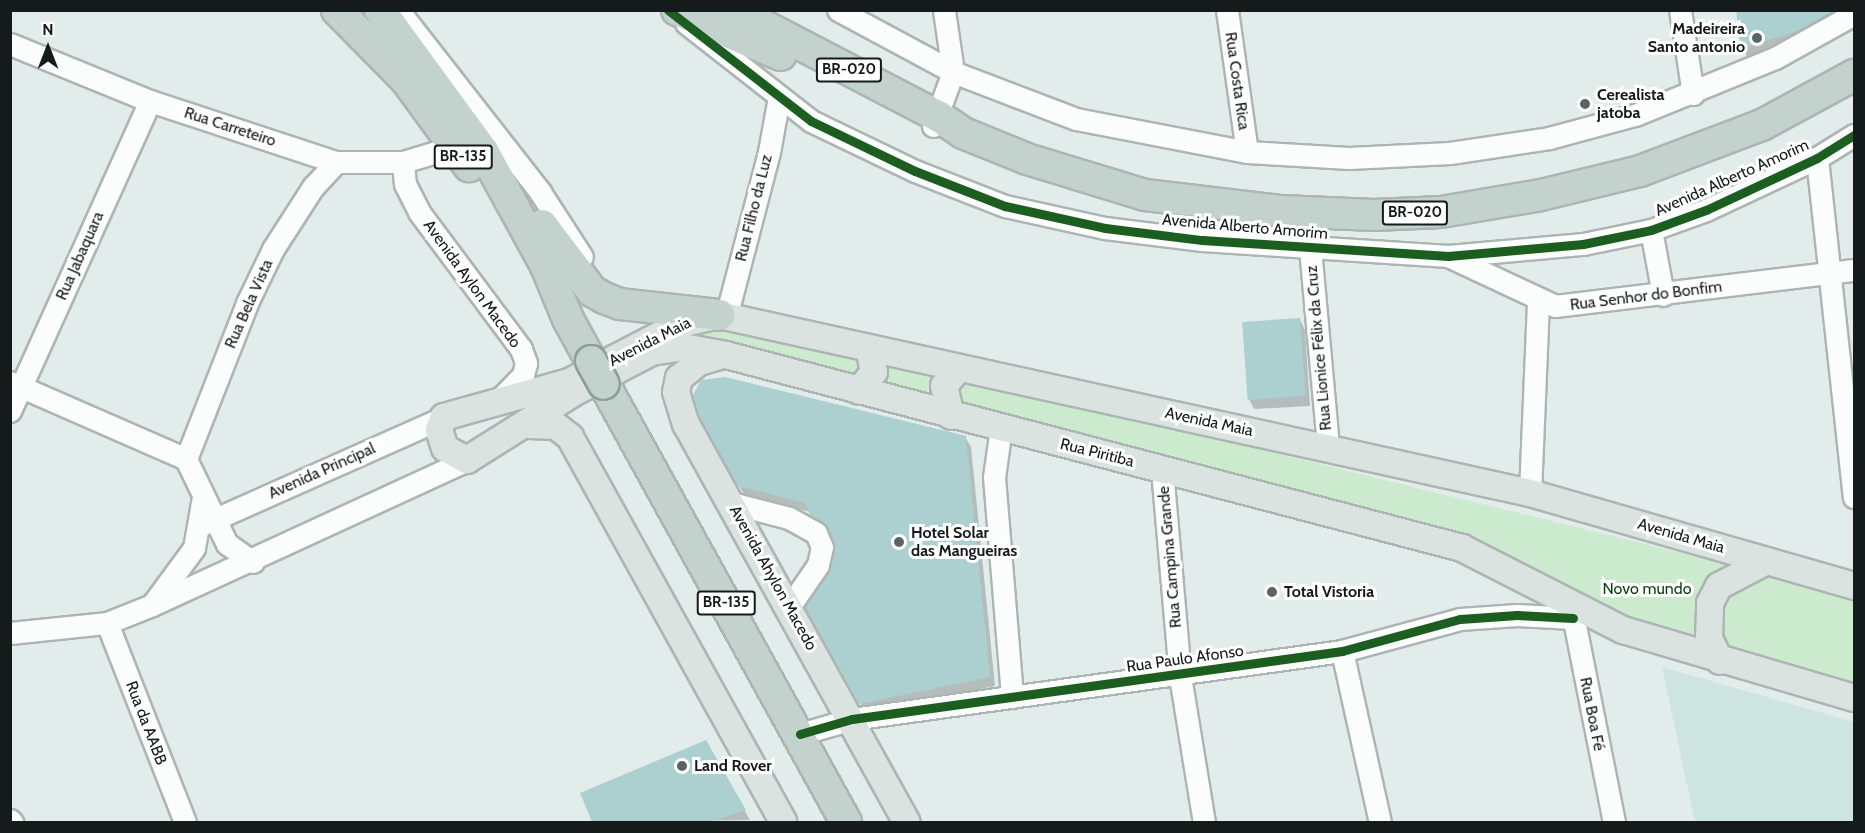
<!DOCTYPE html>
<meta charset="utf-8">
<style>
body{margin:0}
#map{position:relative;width:1865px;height:833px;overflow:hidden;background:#e2edeb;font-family:Cabin,sans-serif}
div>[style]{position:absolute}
.built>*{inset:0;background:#cee4df}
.green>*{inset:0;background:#cbeace}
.shadow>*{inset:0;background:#0003}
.building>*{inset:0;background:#accfd0;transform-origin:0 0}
.roads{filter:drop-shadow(2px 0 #adb5b3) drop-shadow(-2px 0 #adb5b3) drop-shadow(0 2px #adb5b3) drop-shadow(0 -2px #adb5b3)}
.minor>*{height:21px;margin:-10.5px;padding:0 10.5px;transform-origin:10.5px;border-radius:10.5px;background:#fbfcfc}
.major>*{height:26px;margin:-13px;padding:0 13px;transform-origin:13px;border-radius:13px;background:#dae3e0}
.highway>*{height:30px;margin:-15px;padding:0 15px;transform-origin:15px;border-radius:15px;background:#c3d2cc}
.bridges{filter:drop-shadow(2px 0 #8c9e97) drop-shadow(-2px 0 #8c9e97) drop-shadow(0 2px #8c9e97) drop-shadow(0 -2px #8c9e97)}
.highway-bridge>*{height:30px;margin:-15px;padding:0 15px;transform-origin:15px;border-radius:15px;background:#c3d2cc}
.cycleway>*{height:9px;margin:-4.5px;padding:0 4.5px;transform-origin:4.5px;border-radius:4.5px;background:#1b5e20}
.dots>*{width:16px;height:16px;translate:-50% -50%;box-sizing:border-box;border:3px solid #fff;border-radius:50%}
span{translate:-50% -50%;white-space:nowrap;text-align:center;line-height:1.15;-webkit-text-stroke:6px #fff;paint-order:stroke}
.shield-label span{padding:2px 4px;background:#fff;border:2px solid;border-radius:4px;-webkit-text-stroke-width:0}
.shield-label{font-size:15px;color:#141b1a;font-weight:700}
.poi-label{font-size:16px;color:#141b1a;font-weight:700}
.right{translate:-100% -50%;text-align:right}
.left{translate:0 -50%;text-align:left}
.street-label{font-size:16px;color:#141b1a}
.park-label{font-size:16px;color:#063c0b}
.frame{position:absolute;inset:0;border:12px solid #141b1a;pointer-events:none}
.north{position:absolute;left:18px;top:18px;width:60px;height:60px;-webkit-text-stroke:4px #fff;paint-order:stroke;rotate:0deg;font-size:16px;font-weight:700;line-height:24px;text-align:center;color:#141b1a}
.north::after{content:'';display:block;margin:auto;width:21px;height:27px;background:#141b1a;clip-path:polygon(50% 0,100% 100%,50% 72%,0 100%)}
</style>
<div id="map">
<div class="built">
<div style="clip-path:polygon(1662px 667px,1854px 722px,1854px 822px,1695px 822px)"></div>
</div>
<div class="green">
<div style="clip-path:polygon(693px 322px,864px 356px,864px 379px,662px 336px)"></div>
<div style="clip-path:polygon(878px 357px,946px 372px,931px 382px,928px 393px,932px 405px,875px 383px)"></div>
<div style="clip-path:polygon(956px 377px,1000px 385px,1725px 564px,1704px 587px,1696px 607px,1694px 647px,1518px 575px,947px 411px)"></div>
<div style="clip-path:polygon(1753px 573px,1854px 601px,1854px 688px,1713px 650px,1721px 588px)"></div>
</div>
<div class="shadow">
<div style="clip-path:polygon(1737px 10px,1851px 10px,1804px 40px,1748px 58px,1742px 48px)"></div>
<div style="clip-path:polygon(1300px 320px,1305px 330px,1310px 406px,1254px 409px,1249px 399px)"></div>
<div style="clip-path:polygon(701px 417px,965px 437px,971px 447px,995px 686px,866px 713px,806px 607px,832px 568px,836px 549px,832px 535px,818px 525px,811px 512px,745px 496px)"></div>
<div style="clip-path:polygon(705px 742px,750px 820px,593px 822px,582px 793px)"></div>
</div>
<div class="building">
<div style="clip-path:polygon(1736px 10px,1834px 10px,1798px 31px,1741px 49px)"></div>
<div style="left:1300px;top:318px;width:78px;height:58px;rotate:86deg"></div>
<div style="clip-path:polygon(725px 377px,966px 436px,990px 677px,859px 704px,805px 607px,830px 568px,834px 549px,828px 528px,810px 515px,805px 503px,738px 486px,700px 418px,693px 395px,701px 380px)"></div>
<div style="clip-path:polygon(706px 740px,746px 810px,710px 822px,592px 822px,580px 793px)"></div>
</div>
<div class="roads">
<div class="minor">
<div style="left:398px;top:10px;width:231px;rotate:52deg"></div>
<div style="left:540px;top:192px;width:77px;rotate:57.1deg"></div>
<div style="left:838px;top:10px;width:131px;rotate:28.3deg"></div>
<div style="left:953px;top:72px;width:132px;rotate:20.9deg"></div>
<div style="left:1076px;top:119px;width:174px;rotate:10.9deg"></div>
<div style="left:1247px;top:152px;width:102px;rotate:3.4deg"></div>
<div style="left:1349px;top:158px;width:101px;rotate:-2.8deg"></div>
<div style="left:1450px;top:153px;width:100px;rotate:-8.6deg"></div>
<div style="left:1549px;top:138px;width:89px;rotate:-15deg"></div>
<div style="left:1635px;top:115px;width:151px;rotate:-22.2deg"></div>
<div style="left:1775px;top:58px;width:90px;rotate:-29.1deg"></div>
<div style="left:1227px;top:10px;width:143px;rotate:82deg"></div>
<div style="left:1680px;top:10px;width:85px;rotate:81.2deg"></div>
<div style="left:686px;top:23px;width:159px;rotate:38.1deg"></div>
<div style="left:811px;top:121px;width:115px;rotate:25.7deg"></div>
<div style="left:915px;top:171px;width:97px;rotate:21.3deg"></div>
<div style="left:1005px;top:206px;width:102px;rotate:12.4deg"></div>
<div style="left:1105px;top:228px;width:98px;rotate:7.1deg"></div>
<div style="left:1202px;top:240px;width:247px;rotate:3.7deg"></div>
<div style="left:1448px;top:256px;width:136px;rotate:-5.1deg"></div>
<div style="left:1583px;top:244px;width:69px;rotate:-11.6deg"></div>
<div style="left:1651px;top:230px;width:59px;rotate:-20deg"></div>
<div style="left:1706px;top:210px;width:123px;rotate:-25.1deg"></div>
<div style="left:1817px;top:158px;width:44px;rotate:-31.9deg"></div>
<div style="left:10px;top:44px;width:151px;rotate:22.2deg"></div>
<div style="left:150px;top:101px;width:196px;rotate:18.2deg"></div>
<div style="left:336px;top:162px;width:67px"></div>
<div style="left:403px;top:162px;width:55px;rotate:-16.8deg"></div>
<div style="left:933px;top:126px;width:58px;rotate:-69.7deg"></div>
<div style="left:953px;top:72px;width:63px;rotate:-98.3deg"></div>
<div style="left:1817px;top:158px;width:341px;rotate:83.8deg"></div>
<div style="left:403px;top:162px;width:22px;rotate:85deg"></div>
<div style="left:405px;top:184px;width:31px;rotate:63deg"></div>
<div style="left:419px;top:212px;width:171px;rotate:53.3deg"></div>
<div style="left:521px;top:349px;width:15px;rotate:70deg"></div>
<div style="left:526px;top:363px;width:12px;rotate:104deg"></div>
<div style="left:523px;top:375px;width:35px;rotate:134deg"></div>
<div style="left:1651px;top:230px;width:66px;rotate:79.5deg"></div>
<div style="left:1310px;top:248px;width:200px;rotate:84.8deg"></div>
<div style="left:1448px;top:256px;width:118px;rotate:25deg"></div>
<div style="left:1555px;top:306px;width:301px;rotate:-6.9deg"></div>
<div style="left:726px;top:317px;width:171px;rotate:-75.4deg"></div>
<div style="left:769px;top:152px;width:56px;rotate:-79.7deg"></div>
<div style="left:10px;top:382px;width:192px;rotate:23.6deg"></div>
<div style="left:10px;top:411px;width:340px;rotate:-65.7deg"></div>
<div style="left:1001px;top:428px;width:49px;rotate:98.1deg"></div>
<div style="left:994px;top:477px;width:221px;rotate:85.3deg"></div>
<div style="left:1162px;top:470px;width:207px;rotate:85deg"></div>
<div style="left:1180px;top:676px;width:148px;rotate:80.7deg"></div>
<div style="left:1530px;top:493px;width:192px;rotate:-87.6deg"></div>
<div style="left:731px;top:503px;width:60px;rotate:14.5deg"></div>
<div style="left:789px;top:518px;width:31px;rotate:29deg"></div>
<div style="left:816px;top:533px;width:15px;rotate:67deg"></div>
<div style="left:822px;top:547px;width:18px;rotate:103deg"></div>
<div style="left:818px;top:565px;width:51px;rotate:124.6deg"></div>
<div style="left:204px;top:524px;width:263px;rotate:-24deg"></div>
<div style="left:253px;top:562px;width:32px;rotate:-145deg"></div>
<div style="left:227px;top:544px;width:94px;rotate:-115.8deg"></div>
<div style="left:186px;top:459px;width:168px;rotate:-68.6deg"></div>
<div style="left:247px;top:303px;width:60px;rotate:-64.3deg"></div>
<div style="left:273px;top:249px;width:74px;rotate:-57.2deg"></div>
<div style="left:313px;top:187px;width:34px;rotate:-47deg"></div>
<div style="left:152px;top:605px;width:347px;rotate:-24.7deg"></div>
<div style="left:1571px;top:605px;width:221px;rotate:78.8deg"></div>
<div style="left:107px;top:623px;width:214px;rotate:68.6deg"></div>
<div style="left:10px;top:633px;width:98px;rotate:-5.9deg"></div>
<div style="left:107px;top:623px;width:48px;rotate:-21.8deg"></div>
<div style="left:152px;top:605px;width:71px;rotate:-53.6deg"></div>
<div style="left:194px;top:548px;width:52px;rotate:-80deg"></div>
<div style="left:1342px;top:651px;width:175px;rotate:77.5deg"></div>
<div style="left:800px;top:734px;width:54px;rotate:-16.1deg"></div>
<div style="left:852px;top:719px;width:495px;rotate:-7.9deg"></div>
<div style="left:1342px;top:651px;width:122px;rotate:-15.2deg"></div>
<div style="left:1460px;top:619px;width:57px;rotate:-4deg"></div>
<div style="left:1517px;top:615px;width:56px;rotate:3.1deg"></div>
<div style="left:10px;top:820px;width:3px;rotate:45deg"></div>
</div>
<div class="major">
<div style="left:723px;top:355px;width:25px;rotate:164deg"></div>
<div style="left:699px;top:362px;width:26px;rotate:141deg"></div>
<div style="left:679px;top:378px;width:14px;rotate:102deg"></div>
<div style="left:676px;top:392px;width:34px;rotate:73deg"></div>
<div style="left:686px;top:424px;width:455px;rotate:61deg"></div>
<div style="left:859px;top:391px;width:24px;rotate:-52deg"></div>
<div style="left:874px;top:372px;width:24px;rotate:-102deg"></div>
<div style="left:951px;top:416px;width:31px;rotate:-103deg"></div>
<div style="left:944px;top:386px;width:23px;rotate:-50deg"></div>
<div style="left:529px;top:425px;width:27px;rotate:2deg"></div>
<div style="left:556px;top:426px;width:18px;rotate:38deg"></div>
<div style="left:570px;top:437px;width:440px;rotate:61deg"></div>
<div style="left:1854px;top:586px;width:337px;rotate:-164deg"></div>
<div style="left:1530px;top:493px;width:830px;rotate:-167.62deg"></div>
<div style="left:719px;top:315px;width:39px;rotate:167deg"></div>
<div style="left:681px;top:324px;width:126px;rotate:152.6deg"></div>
<div style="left:569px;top:382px;width:130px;rotate:164.4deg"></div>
<div style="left:444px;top:417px;width:14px;rotate:111deg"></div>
<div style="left:439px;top:430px;width:19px;rotate:72deg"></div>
<div style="left:445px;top:448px;width:25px;rotate:29deg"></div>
<div style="left:467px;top:460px;width:128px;rotate:-32.2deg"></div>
<div style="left:575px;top:392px;width:87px;rotate:-27.5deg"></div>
<div style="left:652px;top:352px;width:31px;rotate:-9deg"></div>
<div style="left:683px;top:347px;width:44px;rotate:10.5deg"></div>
<div style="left:726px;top:355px;width:761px;rotate:14.69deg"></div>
<div style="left:1462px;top:548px;width:181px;rotate:27deg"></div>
<div style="left:1623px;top:630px;width:241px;rotate:16.4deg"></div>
<div style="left:1720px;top:661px;width:25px;rotate:-116deg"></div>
<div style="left:1709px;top:638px;width:35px;rotate:-88deg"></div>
<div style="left:1710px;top:603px;width:19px;rotate:-62deg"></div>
<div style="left:1719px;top:586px;width:54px;rotate:-27.5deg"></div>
</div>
<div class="highway">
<div style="left:337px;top:10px;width:98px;rotate:45.4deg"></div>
<div style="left:406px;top:80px;width:107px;rotate:53.8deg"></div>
<div style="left:380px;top:10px;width:175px;rotate:53.9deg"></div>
<div style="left:483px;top:151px;width:131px;rotate:61.3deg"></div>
<div style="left:546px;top:266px;width:57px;rotate:67.5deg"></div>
<div style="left:568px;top:319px;width:48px;rotate:61.3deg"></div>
<div style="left:677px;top:10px;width:113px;rotate:23.4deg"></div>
<div style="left:734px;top:10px;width:230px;rotate:27.5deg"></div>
<div style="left:938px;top:116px;width:30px;rotate:34deg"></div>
<div style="left:963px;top:133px;width:69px;rotate:22.1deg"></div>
<div style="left:1027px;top:159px;width:123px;rotate:17deg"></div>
<div style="left:1145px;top:195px;width:138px;rotate:6.7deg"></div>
<div style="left:1282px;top:211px;width:92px;rotate:2.5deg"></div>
<div style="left:1374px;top:215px;width:67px;rotate:-2.6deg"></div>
<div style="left:1441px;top:212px;width:101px;rotate:-9.6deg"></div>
<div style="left:1541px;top:195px;width:102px;rotate:-13.6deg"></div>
<div style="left:1640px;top:171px;width:130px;rotate:-20.7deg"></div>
<div style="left:1762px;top:125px;width:105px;rotate:-28.5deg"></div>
<div style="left:542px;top:225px;width:83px;rotate:52.9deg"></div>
<div style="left:592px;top:291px;width:14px;rotate:30deg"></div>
<div style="left:604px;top:298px;width:17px;rotate:21deg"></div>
<div style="left:620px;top:304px;width:100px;rotate:6.3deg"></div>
<div style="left:604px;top:384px;width:500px;rotate:61.08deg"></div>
</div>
</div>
<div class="bridges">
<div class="highway-bridge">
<div style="left:591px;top:361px;width:26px;rotate:61deg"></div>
</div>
</div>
<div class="cycleway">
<div style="left:668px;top:10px;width:181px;rotate:37.8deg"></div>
<div style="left:811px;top:121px;width:115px;rotate:25.7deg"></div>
<div style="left:915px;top:171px;width:97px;rotate:21.3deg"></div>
<div style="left:1005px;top:206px;width:102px;rotate:12.4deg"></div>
<div style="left:1105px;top:228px;width:98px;rotate:7.1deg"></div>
<div style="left:1202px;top:240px;width:247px;rotate:3.7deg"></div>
<div style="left:1448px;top:256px;width:136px;rotate:-5.1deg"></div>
<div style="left:1583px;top:244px;width:69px;rotate:-11.6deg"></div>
<div style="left:1651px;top:230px;width:59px;rotate:-20deg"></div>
<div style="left:1706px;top:210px;width:123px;rotate:-25.1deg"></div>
<div style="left:1817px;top:158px;width:44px;rotate:-31.9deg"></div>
<div style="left:800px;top:734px;width:54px;rotate:-16.1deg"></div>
<div style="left:852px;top:719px;width:495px;rotate:-7.9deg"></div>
<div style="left:1342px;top:651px;width:122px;rotate:-15.2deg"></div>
<div style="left:1460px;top:619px;width:57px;rotate:-4deg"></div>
<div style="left:1517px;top:615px;width:56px;rotate:3.1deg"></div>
</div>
<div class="dots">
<div style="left:1757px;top:38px;background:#5c6463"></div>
<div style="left:1585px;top:104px;background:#5c6463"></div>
<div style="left:899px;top:542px;background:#5c6463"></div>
<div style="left:1272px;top:592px;background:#5c6463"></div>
<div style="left:682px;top:766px;background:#5c6463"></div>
</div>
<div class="shield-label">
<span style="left:849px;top:70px">BR-020</span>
<span style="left:463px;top:157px">BR-135</span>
<span style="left:1415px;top:213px">BR-020</span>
<span style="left:726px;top:603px">BR-135</span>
</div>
<div class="poi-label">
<span class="right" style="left:1745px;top:38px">Madeireira<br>Santo antonio</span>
<span class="left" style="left:1597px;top:104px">Cerealista<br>jatoba</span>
<span class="left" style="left:911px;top:542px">Hotel Solar<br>das Mangueiras</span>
<span class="left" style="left:1284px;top:592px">Total Vistoria</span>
<span class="left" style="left:694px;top:766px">Land Rover</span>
</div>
<div class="street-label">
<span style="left:1237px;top:81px;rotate:82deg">Rua Costa Rica</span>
<span style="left:230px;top:127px;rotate:18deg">Rua Carreteiro</span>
<span style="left:1732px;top:178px;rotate:-24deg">Avenida Alberto Amorim</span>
<span style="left:754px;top:208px;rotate:-76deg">Rua Filho da Luz</span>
<span style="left:1245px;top:227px;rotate:5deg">Avenida Alberto Amorim</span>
<span style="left:80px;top:256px;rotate:-66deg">Rua Jabaquara</span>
<span style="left:472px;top:284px;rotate:54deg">Avenida Aylon Macedo</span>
<span style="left:1646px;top:296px;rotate:-7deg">Rua Senhor do Bonfim</span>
<span style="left:249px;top:304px;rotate:-66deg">Rua Bela Vista</span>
<span style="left:650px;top:342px;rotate:-27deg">Avenida Maia</span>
<span style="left:1319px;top:348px;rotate:-95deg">Rua Lionice Félix da Cruz</span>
<span style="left:1209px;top:422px;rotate:12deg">Avenida Maia</span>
<span style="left:1097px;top:453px;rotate:14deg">Rua Piritiba</span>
<span style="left:322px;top:471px;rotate:-24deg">Avenida Principal</span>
<span style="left:1681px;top:536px;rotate:16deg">Avenida Maia</span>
<span style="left:1170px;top:557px;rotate:-95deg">Rua Campina Grande</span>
<span style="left:773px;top:578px;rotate:61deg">Avenida Ahylon Macedo</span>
<span style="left:1185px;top:659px;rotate:-8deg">Rua Paulo Afonso</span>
<span style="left:1592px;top:714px;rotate:79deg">Rua Boa Fé</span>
<span style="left:146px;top:723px;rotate:69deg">Rua da AABB</span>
</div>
<div class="park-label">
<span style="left:1647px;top:589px">Novo mundo</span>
</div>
<div class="frame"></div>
<div class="north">N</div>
</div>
